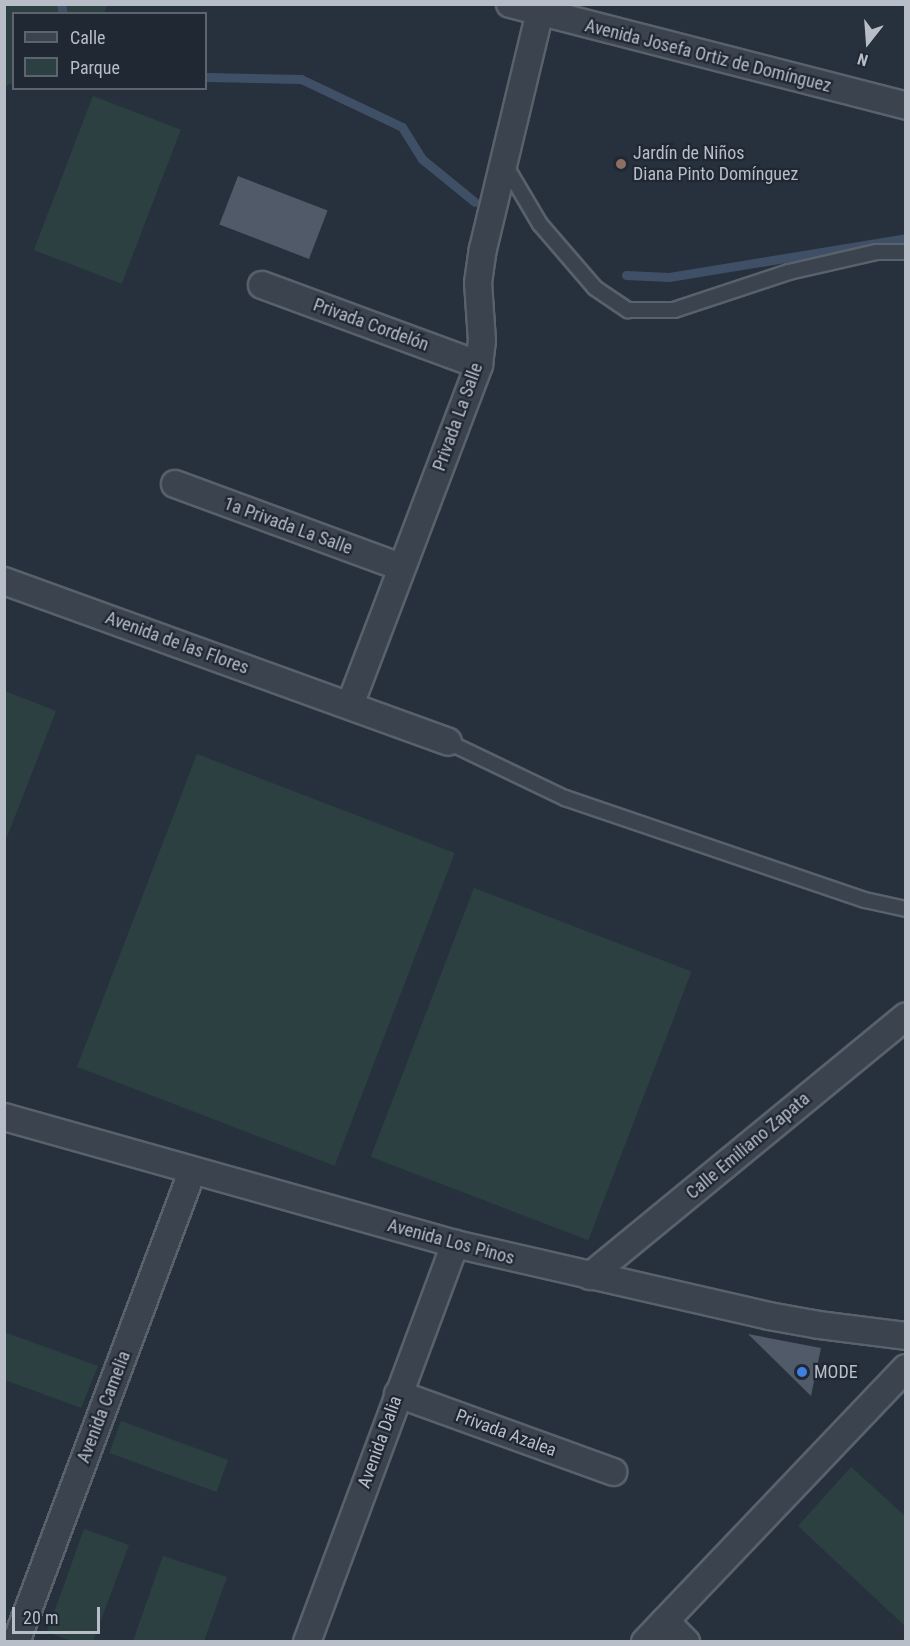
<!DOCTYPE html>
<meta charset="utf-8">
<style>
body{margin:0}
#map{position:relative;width:910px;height:1646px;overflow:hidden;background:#27313d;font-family:"Roboto Condensed",sans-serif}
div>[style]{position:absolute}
.green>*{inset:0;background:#2c4041;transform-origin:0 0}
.stream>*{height:9px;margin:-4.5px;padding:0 4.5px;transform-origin:4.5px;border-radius:4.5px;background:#3f4f65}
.building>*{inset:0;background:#515a68;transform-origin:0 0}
.roads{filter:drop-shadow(2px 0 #59616b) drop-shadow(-2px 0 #59616b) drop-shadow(0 2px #59616b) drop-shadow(0 -2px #59616b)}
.lane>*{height:14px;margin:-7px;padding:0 7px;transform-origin:7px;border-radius:7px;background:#3b434e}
.street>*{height:26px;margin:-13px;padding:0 13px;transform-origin:13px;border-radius:13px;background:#3b434e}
.dots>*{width:16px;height:16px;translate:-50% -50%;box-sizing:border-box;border:3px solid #202833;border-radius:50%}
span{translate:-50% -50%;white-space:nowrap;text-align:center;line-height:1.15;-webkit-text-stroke:4.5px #202833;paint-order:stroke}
.street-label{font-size:18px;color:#b8bec8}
.poi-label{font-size:18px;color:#b8bec8}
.left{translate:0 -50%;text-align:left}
.frame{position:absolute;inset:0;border:6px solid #b8bec8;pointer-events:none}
.legend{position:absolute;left:12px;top:12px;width:195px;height:78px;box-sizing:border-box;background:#202833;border:2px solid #5d646f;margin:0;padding:8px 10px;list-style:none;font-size:18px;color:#b8bec8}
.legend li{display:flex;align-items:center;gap:12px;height:30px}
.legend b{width:30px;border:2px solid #5d646f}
.north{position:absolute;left:838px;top:12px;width:60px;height:60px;-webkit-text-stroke:4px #202833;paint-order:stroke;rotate:197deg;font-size:16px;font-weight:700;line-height:24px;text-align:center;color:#b8bec8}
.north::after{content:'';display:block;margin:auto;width:21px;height:27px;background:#b8bec8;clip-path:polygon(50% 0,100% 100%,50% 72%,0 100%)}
.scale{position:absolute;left:12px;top:1607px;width:88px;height:27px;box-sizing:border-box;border:3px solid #b8bec8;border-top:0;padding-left:8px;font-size:18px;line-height:21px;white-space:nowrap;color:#b8bec8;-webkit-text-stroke:4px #202833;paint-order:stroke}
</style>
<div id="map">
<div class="green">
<div style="clip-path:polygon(5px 4px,107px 4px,107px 5px,104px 13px,14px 14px,13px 83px,5px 86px)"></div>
<div style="left:93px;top:96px;width:94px;height:165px;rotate:21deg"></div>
<div style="clip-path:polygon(5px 691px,56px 711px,5px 842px)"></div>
<div style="left:197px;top:754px;width:276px;height:335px;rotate:21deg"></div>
<div style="left:474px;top:888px;width:233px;height:288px;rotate:21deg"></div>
<div style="clip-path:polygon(4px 1332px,98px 1366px,81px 1408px,5px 1380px)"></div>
<div style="left:121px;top:1421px;width:114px;height:34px;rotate:20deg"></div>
<div style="clip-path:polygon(851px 1467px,905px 1516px,905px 1626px,798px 1526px)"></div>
<div style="clip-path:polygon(84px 1529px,129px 1545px,93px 1641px,72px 1641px,47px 1632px)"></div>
<div style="clip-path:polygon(163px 1556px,227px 1577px,204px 1641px,133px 1641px)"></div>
</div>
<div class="stream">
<div style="left:61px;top:4px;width:10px;rotate:79deg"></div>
<div style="left:206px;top:77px;width:95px;rotate:1.2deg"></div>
<div style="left:301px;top:79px;width:112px;rotate:25.4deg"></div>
<div style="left:402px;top:127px;width:38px;rotate:58deg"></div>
<div style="left:422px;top:159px;width:68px;rotate:39.1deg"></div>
<div style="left:626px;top:275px;width:43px;rotate:2.7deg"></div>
<div style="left:669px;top:277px;width:240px;rotate:-9.3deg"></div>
</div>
<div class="building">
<div style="left:238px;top:176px;width:96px;height:52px;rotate:21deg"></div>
<div style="clip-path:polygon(748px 1334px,821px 1348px,811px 1396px)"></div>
</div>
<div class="roads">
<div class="lane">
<div style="left:504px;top:163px;width:71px;rotate:59.5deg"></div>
<div style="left:540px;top:224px;width:84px;rotate:49.3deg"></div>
<div style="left:595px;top:288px;width:40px;rotate:34deg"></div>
<div style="left:628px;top:310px;width:46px"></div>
<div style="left:674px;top:310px;width:121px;rotate:-18.3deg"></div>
<div style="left:789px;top:272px;width:89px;rotate:-12.9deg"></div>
<div style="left:876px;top:252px;width:30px"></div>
<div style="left:448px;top:742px;width:130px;rotate:25.6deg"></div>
<div style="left:565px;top:798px;width:317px;rotate:18.8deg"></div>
<div style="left:865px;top:900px;width:42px;rotate:12.4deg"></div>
</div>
<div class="street">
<div style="left:510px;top:4px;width:409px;rotate:14.4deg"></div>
<div style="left:262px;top:285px;width:231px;rotate:20.2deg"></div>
<div style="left:175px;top:484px;width:240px;rotate:20.2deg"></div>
<div style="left:4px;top:581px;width:472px;rotate:19.9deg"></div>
<div style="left:350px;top:705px;width:364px;rotate:-69.2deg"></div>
<div style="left:479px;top:365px;width:24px;rotate:-83deg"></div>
<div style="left:482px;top:341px;width:58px;rotate:-93.9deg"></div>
<div style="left:478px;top:283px;width:34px;rotate:-82deg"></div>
<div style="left:483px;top:249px;width:252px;rotate:-76.5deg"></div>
<div style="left:4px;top:1117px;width:469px;rotate:15.7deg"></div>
<div style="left:455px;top:1244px;width:322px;rotate:12.9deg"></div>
<div style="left:769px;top:1316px;width:51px;rotate:10.2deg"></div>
<div style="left:819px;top:1325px;width:88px;rotate:7.2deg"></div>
<div style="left:590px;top:1276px;width:409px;rotate:-39.4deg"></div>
<div style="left:398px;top:1394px;width:229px;rotate:19.9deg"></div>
<div style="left:665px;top:1621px;width:30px;rotate:45deg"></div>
<div style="left:16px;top:1642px;width:502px;rotate:-69.47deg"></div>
<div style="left:307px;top:1642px;width:425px;rotate:-69.6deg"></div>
<div style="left:645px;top:1642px;width:378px;rotate:-46.4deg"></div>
</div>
</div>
<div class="dots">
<div style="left:621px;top:164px;background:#8d6e63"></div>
<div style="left:802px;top:1372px;background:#3f7fe0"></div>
</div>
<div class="street-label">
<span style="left:708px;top:56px;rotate:14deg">Avenida Josefa Ortiz de Domínguez</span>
<span style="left:371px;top:325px;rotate:20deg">Privada Cordelón</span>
<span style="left:458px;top:417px;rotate:-70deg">Privada La Salle</span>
<span style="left:288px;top:526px;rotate:20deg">1a Privada La Salle</span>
<span style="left:177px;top:643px;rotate:20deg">Avenida de las Flores</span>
<span style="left:748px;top:1146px;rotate:-40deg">Calle Emiliano Zapata</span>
<span style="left:451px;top:1242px;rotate:15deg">Avenida Los Pinos</span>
<span style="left:104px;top:1407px;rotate:-69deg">Avenida Camelia</span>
<span style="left:506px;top:1433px;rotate:20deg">Privada Azalea</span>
<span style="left:380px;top:1442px;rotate:-70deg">Avenida Dalia</span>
</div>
<div class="poi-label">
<span class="left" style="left:633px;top:164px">Jardín de Niños<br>Diana Pinto Domínguez</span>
<span class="left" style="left:814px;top:1372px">MODE</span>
</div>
<div class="frame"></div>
<ul class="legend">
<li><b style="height:8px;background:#3b434e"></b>Calle</li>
<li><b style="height:16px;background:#2c4041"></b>Parque</li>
</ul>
<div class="north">N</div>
<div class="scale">20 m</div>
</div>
